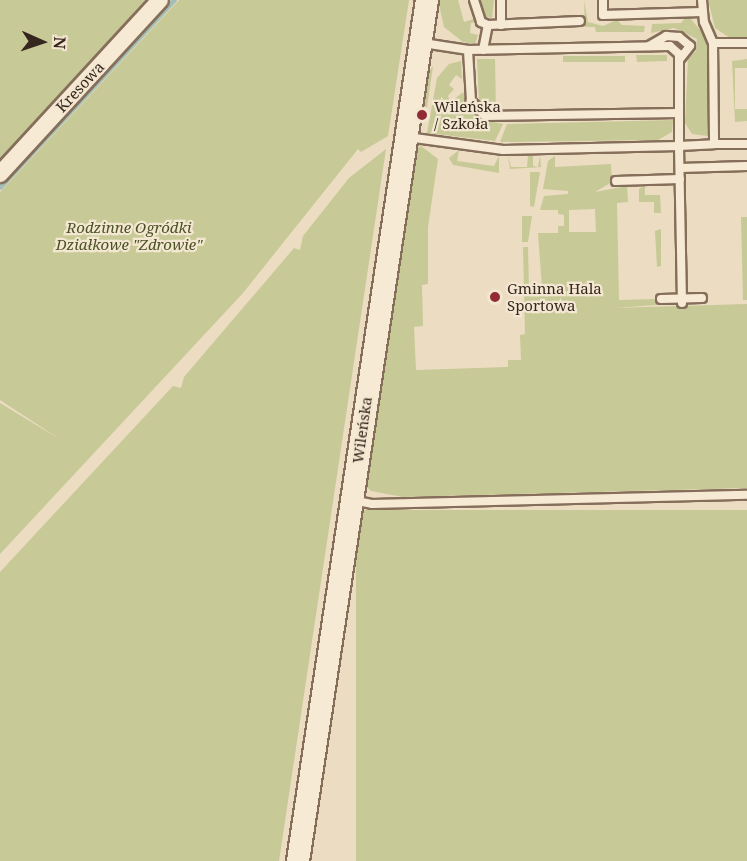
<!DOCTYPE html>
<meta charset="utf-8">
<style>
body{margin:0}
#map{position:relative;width:747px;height:861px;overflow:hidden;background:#ecdcc2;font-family:"Noto Serif",serif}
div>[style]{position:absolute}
.green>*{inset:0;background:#c7c996;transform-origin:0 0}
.stream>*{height:4.5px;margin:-2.25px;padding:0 2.25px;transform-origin:2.25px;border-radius:2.25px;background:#a4bfb5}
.roads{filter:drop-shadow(2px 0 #856e5a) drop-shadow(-2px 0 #856e5a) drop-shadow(0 2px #856e5a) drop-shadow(0 -2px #856e5a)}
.lane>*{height:8px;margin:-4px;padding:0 4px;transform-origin:4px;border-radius:4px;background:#f7ead4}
.street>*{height:16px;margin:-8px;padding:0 8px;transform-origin:8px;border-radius:8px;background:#f7ead4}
.secondary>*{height:22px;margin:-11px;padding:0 11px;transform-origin:11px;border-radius:11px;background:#f7ead4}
.dots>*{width:16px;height:16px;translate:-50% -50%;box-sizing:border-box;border:3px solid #f4e7d1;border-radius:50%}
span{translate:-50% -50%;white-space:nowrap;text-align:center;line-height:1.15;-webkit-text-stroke:4.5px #f4e7d1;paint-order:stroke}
.street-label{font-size:15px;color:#35271d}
.poi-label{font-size:15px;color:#35271d}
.left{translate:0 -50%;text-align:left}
.park-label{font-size:15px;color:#495125;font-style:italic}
.north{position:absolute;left:12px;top:12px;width:60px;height:60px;-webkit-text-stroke:4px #f4e7d1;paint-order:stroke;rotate:93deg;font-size:16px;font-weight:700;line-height:24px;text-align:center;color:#35271d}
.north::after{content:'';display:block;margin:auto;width:21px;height:27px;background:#35271d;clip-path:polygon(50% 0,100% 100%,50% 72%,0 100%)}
</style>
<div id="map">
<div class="green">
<div style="clip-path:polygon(0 0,145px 0,0 163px)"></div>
<div style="clip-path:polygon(179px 0,409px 0,388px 136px,361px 152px,358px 149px,243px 293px,0 554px,0 403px,61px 440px,0 400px,0 192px)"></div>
<div style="clip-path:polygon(438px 0,458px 0,464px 22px,477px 18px,477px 22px,471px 23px,470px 33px,478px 35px,475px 44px,463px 42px,444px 27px)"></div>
<div style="clip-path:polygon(480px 0,494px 0,492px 18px,484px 16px)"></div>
<div style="clip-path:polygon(584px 0,588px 22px,603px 26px,617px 20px,622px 25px,645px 26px,644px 32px,596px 32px,595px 27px,585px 27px)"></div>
<div style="clip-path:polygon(708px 0,747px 0,747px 40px,730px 38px,715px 28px)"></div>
<div style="clip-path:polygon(685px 18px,690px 18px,707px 38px,708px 136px,692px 134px,685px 123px,688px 59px,696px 51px,697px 39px,674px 28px,651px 33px,652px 24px,681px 23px)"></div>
<div style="clip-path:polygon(667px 55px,667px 61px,637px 62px,636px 55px)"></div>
<div style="left:625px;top:56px;width:6px;height:62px;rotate:90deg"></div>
<div style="clip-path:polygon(477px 59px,495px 59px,496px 111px,479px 102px)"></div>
<div style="clip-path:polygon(747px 59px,747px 68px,735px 68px,735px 109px,747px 109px,747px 121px,735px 122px,732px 61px)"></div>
<div style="clip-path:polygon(461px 61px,462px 79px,456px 75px,449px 85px,454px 89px,448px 96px,450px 103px,463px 92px,467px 106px,478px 119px,503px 124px,495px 141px,427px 133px,437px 78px,449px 64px)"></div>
<div style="clip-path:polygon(433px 66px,427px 107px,418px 106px,426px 76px)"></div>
<div style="clip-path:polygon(673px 120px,672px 132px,658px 140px,500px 142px,507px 124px)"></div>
<div style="clip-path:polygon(evenodd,421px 146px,438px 159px,428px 227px,428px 284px,422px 285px,423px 326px,414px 327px,416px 370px,508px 367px,508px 360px,521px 360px,520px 335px,525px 334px,523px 247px,528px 247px,529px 288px,542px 288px,538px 233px,558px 233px,558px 226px,564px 226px,564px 215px,558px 214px,558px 210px,540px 210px,544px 196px,568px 194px,568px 191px,543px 189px,548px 161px,555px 156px,555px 167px,611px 164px,612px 182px,595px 192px,627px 186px,628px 202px,617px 203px,619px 300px,657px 299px,657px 305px,613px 308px,747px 304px,747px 488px,403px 497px,371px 491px,364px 484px,415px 149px,421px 146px,595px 209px,596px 232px,569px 232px,569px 210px,595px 209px)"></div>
<div style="clip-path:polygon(386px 149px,279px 861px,0 861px,0 572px,173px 386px,181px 388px,184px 377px,294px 248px,300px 250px,303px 236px,349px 178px)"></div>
<div style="clip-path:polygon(459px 150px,457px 161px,494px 166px,499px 156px,499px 173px,453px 165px,449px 158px)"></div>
<div style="clip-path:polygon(508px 156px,511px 167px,527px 167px,528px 156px,533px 156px,533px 166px,538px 167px,540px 156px,541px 167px,510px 169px)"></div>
<div style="clip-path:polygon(530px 172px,540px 172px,534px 207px,530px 206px)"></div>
<div style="clip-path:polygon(645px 185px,645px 195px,660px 195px,661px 213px,654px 213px,654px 202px,639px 202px,639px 189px)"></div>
<div style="clip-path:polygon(522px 216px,532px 216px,528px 242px,522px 242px)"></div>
<div style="clip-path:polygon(741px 217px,747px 217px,747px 300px,743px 300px)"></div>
<div style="clip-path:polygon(661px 229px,661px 266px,657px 267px,655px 231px)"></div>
<div style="left:747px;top:510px;width:351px;height:391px;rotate:90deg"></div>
</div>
<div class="stream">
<div style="left:0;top:187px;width:255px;rotate:-47.1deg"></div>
</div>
<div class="roads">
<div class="lane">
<div style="left:474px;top:0;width:23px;rotate:72deg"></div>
<div style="left:481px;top:22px;width:8px;rotate:23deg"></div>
<div style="left:603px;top:0;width:15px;rotate:90deg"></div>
<div style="left:603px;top:15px;width:99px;rotate:-1.7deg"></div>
<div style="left:702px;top:0;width:22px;rotate:85deg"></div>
<div style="left:704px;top:22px;width:23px;rotate:67deg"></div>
<div style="left:501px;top:25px;width:25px;rotate:-90deg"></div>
<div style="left:423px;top:43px;width:46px;rotate:8.8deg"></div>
<div style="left:468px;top:50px;width:202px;rotate:-1.1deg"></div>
<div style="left:670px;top:46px;width:12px;rotate:42deg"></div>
<div style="left:679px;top:54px;width:59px;rotate:90deg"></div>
<div style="left:679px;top:113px;width:194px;rotate:179.1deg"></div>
<div style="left:485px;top:116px;width:21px;rotate:-133deg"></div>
<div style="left:471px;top:101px;width:51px;rotate:-93.4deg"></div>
<div style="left:747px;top:43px;width:34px;rotate:180deg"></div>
<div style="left:713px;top:43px;width:101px;rotate:89.4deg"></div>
<div style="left:714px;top:144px;width:33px"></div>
<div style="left:649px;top:46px;width:20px;rotate:-30deg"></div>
<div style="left:666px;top:36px;width:13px;rotate:4deg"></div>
<div style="left:679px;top:37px;width:14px;rotate:39deg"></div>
<div style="left:690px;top:46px;width:16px;rotate:128deg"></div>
<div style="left:483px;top:50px;width:25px;rotate:-79deg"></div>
<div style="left:488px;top:25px;width:92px;rotate:-2.5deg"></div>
<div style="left:407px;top:137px;width:97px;rotate:7.7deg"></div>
<div style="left:503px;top:150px;width:176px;rotate:-1.3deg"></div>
<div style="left:679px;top:146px;width:33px;rotate:-90deg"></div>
<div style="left:680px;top:168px;width:67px;rotate:-1.7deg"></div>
<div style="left:616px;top:181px;width:64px;rotate:-1.8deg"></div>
<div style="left:661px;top:299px;width:41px;rotate:-1.4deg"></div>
<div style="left:682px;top:303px;width:157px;rotate:-91.1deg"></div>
<div style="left:679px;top:146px;width:35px;rotate:-3deg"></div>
<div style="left:352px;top:500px;width:20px;rotate:11deg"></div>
<div style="left:372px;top:504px;width:375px;rotate:-1.4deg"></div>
</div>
<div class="street">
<div style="left:0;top:174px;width:236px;rotate:-47.4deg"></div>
</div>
<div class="secondary">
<div style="left:298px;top:861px;width:871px;rotate:-81.48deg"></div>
</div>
</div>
<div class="dots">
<div style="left:422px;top:115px;background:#912c34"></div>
<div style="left:495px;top:297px;background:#912c34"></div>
</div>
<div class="street-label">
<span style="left:80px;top:87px;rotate:-47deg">Kresowa</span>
<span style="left:362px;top:430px;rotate:-82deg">Wileńska</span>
</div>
<div class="poi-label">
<span class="left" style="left:434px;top:115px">Wileńska<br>/ Szkoła</span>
<span class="left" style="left:507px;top:297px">Gminna Hala<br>Sportowa</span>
</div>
<div class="park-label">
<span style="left:129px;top:236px">Rodzinne Ogródki<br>Działkowe "Zdrowie"</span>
</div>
<div class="north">N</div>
</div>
